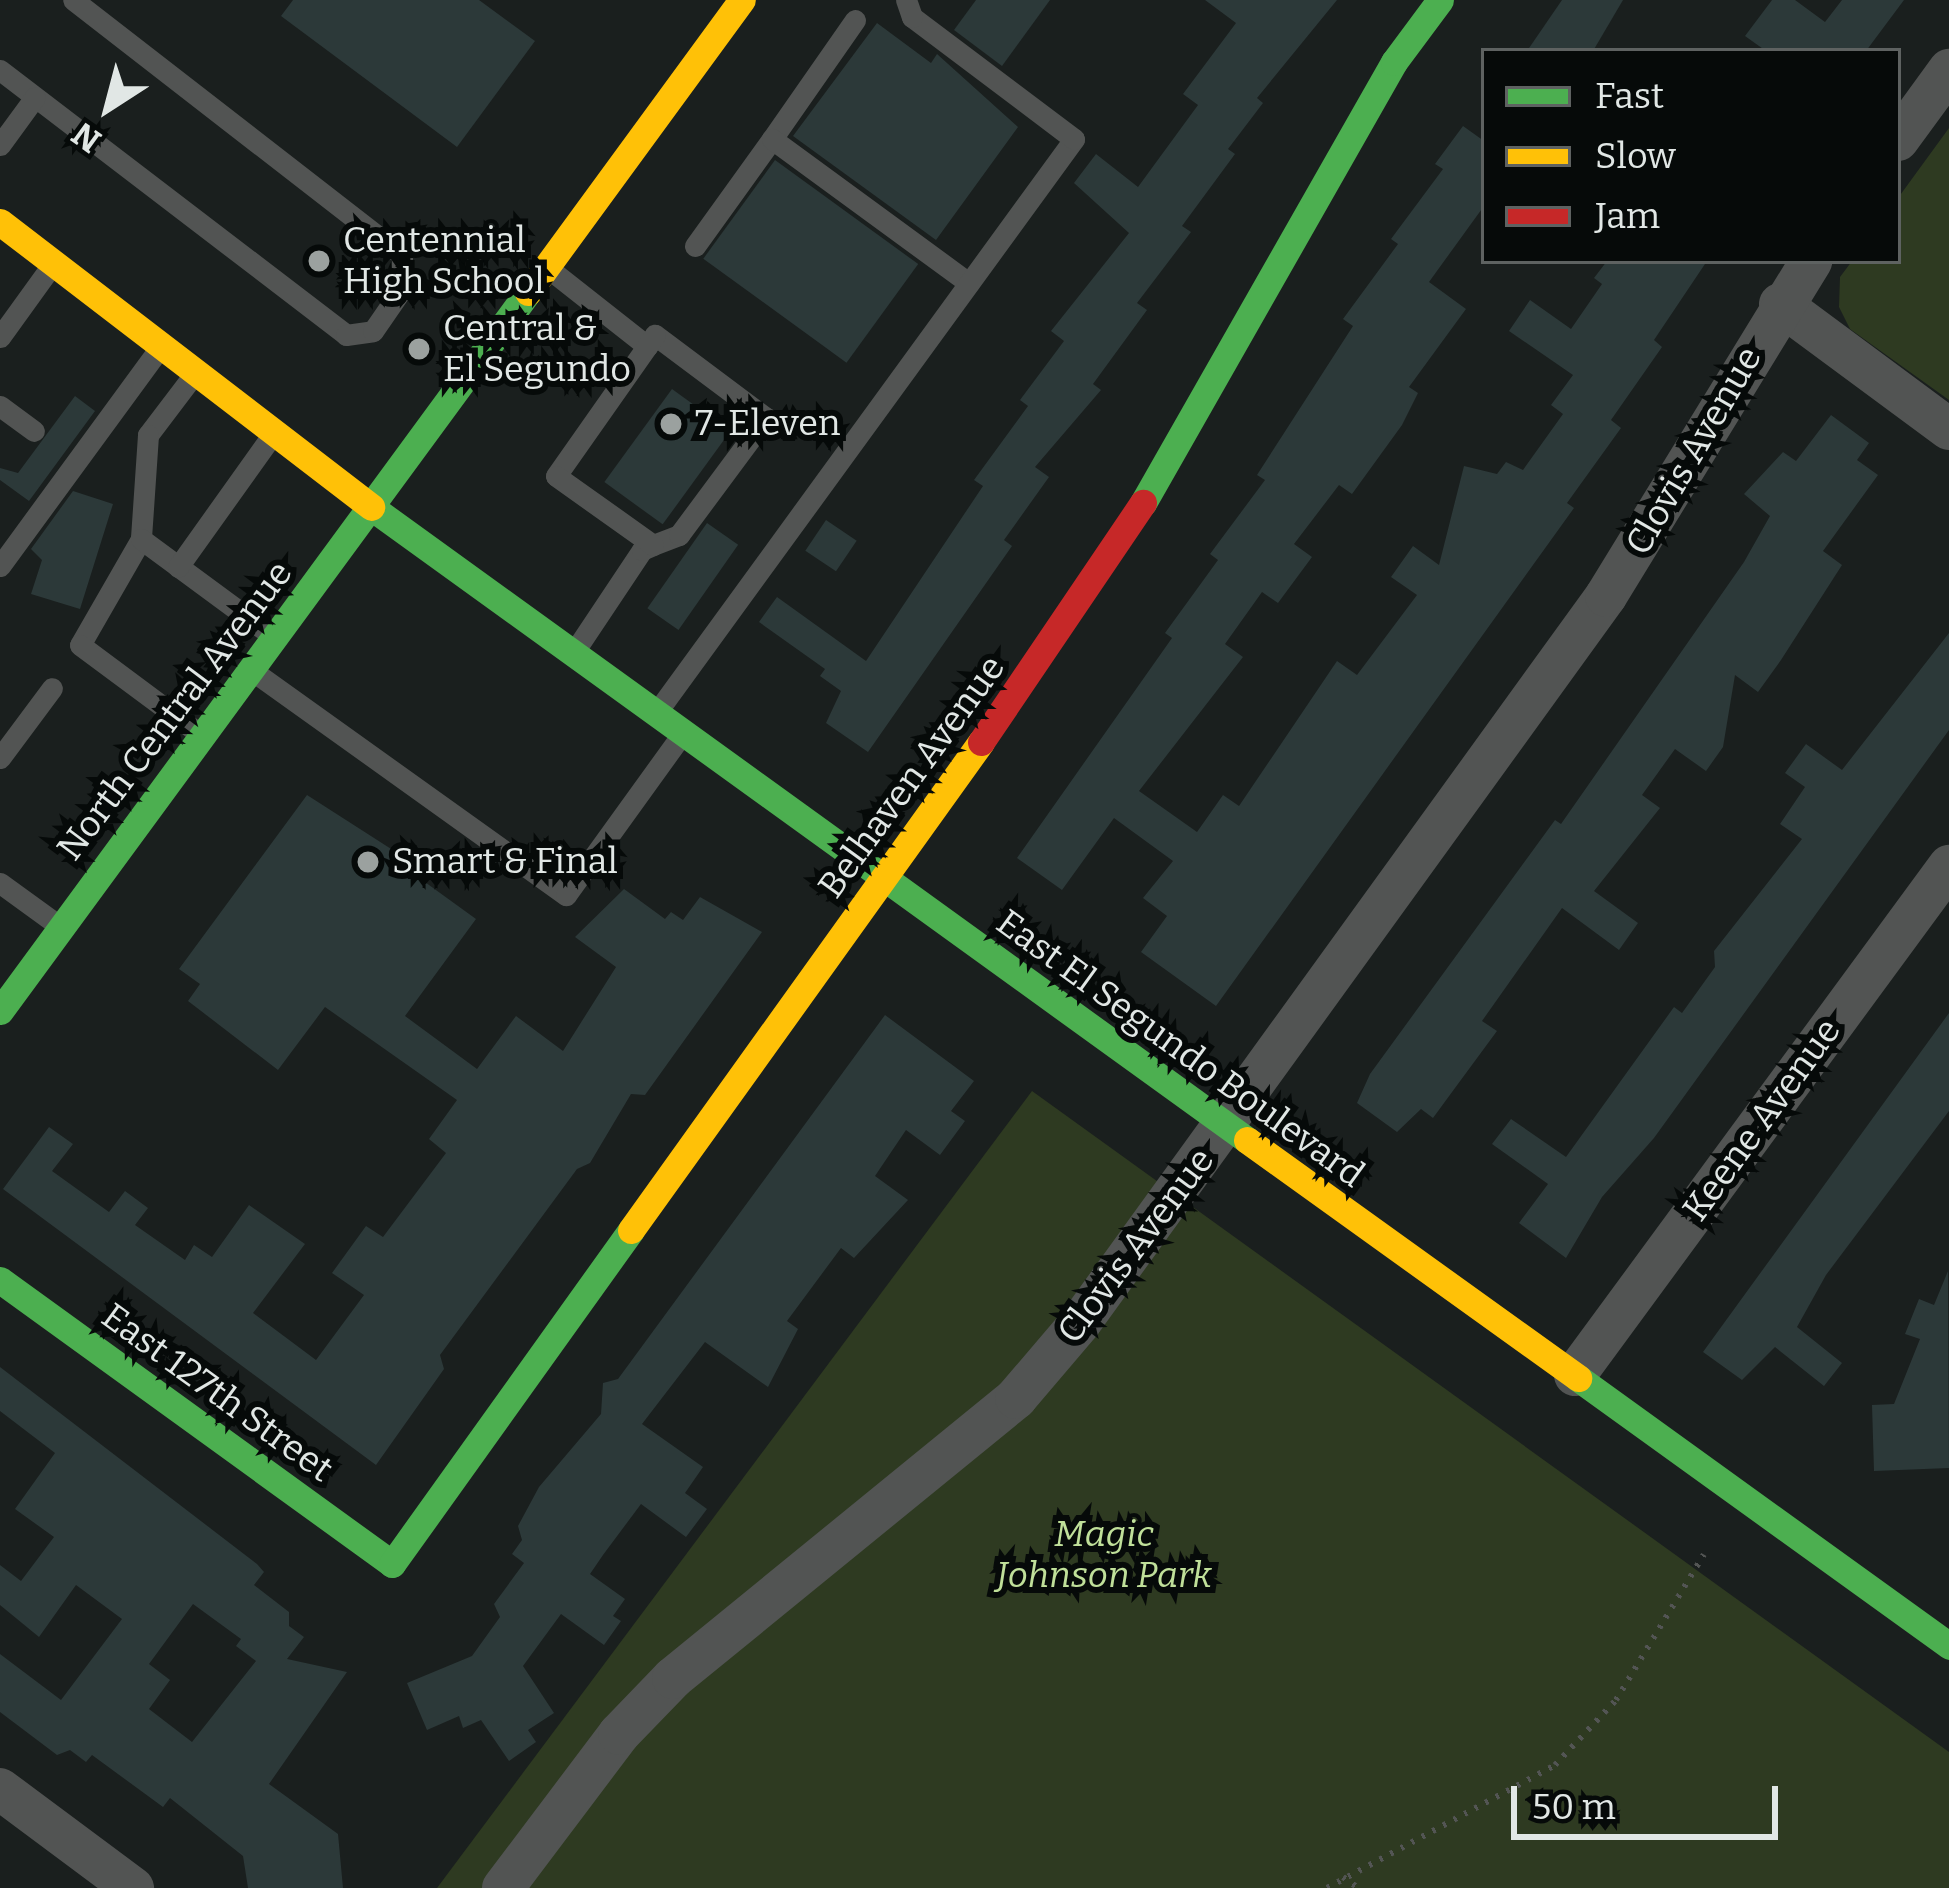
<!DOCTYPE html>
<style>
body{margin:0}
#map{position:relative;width:1949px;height:1888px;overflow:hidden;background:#1a1f1e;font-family:Bitter,serif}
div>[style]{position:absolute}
.green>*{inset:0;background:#2e3a21}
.building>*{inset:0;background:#2c3939;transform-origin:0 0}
.path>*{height:6px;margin-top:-3px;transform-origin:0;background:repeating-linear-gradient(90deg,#535554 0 3px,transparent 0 12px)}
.lane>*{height:21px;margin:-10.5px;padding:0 10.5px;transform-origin:10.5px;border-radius:10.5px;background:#525453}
.street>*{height:42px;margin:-21px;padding:0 21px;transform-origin:21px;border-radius:21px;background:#525453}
.fast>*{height:27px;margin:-13.5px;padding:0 13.5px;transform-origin:13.5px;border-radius:13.5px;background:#4caf50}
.slow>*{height:27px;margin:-13.5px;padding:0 13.5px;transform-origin:13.5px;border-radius:13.5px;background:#ffc107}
.jam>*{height:27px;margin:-13.5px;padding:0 13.5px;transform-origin:13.5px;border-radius:13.5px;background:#c62828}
.dots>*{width:33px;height:33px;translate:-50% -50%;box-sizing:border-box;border:6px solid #060a09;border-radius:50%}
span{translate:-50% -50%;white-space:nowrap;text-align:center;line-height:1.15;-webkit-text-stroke:12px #060a09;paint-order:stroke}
.poi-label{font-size:36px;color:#e1e7e5}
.left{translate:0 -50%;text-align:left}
.street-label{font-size:36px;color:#e1e7e5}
.park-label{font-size:36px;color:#c0e09a;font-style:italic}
.legend{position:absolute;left:1481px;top:48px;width:420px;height:216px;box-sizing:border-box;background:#060a09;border:3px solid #5e6261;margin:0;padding:15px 21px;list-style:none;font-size:36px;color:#e1e7e5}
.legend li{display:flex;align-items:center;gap:24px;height:60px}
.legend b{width:60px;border:3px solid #5e6261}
.north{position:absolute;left:48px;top:48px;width:120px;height:120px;-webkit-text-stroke:9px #060a09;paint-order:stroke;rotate:216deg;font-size:33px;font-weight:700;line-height:48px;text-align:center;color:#e1e7e5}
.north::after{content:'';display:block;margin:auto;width:42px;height:54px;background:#e1e7e5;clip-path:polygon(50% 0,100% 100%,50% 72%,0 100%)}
.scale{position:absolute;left:1511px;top:1786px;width:267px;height:54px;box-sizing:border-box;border:6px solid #e1e7e5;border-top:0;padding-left:15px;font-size:36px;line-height:42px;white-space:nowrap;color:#e1e7e5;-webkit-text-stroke:9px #060a09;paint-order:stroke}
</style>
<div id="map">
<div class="green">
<div style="clip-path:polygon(1949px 128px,1949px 400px,1850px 329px,1839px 307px,1840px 277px,1852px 261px,1898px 261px,1898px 198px)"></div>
<div style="clip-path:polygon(1032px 1091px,1949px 1752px,1949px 1888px,437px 1888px)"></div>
</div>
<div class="building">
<div style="clip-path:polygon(293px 0,479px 0,535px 41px,457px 147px,281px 16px)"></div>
<div style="clip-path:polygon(976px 0,1050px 0,1002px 66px,954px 30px)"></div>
<div style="clip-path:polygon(1205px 0,1337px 0,1257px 98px,1263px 103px,1228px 149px,1235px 154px,1182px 226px,1191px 232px,1137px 303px,1147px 310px,1093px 384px,1101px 390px,1035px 467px,1049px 477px,1004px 540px,1012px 546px,868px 752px,826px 723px,841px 691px,820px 676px,825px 669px,759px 622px,777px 597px,866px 661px,983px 486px,974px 480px,1028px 406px,1020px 400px,1064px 341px,1051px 331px,1129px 233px,1074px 183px,1096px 154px,1138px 187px,1198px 105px,1183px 94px,1236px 23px)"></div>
<div style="clip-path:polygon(1562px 0,1623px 0,1593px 51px,1527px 51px)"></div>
<div style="clip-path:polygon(1772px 0,1795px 0,1825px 22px,1842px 0,1904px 0,1866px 51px,1766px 51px,1745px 36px)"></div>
<div style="clip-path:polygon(877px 23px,931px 63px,937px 54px,1018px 127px,936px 240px,793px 136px)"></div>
<div style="clip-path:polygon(1463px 126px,1484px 141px,1484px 206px,1429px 282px,1466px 309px,1409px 387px,1418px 393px,1402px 425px,1352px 494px,1339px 485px,1294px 544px,1312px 557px,1278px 603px,1262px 592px,1225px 644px,1243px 657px,1139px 791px,1197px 832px,1223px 795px,1239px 806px,1337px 661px,1357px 675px,1417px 595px,1391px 577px,1413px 546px,1439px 565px,1464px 466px,1497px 474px,1506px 462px,1523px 470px,1563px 414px,1551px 405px,1573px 375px,1509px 331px,1530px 300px,1571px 329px,1602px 284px,1594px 278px,1607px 261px,1707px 261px,1654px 340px,1662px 347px,1611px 420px,1621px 428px,1567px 503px,1574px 508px,1216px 1006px,1141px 952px,1167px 916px,1143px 898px,1173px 861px,1114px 818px,1062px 890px,1017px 858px,1172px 638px,1165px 633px,1218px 560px,1210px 554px,1265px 480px,1257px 475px,1353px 326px,1343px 319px,1398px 244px,1391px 239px,1443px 169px,1435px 164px)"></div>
<div style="left:775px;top:160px;width:177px;height:122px;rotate:36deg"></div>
<div style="left:672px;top:389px;width:72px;height:115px;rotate:36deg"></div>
<div style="clip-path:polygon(75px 396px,95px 411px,29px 501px,0 480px,0 468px,18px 473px)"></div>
<div style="clip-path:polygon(1831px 415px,1869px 443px,1857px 460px,1878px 475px,1823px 551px,1842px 565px,1781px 660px,1758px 692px,1735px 675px,1723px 747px,1706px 771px,1675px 749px,1642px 795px,1660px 808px,1594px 891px,1638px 923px,1619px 950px,1562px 908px,1482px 1021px,1497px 1031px,1455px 1088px,1433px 1118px,1421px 1109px,1397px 1132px,1357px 1103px,1370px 1074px,1555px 820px,1561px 824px,1744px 562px,1770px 516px,1744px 494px,1783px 452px,1796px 461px)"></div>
<div style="clip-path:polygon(73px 491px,113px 504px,80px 609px,31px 594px,42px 560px,31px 549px)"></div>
<div style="left:826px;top:520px;width:37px;height:37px;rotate:34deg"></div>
<div style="left:707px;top:523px;width:38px;height:104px;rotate:35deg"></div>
<div style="clip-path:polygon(1949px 633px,1949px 730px,1654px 1138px,1602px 1197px,1566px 1258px,1519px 1223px,1548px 1184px,1492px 1144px,1511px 1119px,1566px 1157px,1674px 1007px,1682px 1013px,1715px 967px,1714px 951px,1802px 839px,1780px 824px,1805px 787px,1785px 773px,1806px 744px,1842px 770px)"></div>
<div style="clip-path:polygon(307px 795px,399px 854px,400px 864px,476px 919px,405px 1016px,477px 1069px,516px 1016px,563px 1051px,616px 967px,575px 937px,624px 889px,665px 919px,671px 912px,683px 920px,700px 897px,762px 932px,645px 1095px,631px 1094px,590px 1163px,577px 1169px,440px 1355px,444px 1369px,376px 1465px,3px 1189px,49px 1127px,73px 1144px,52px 1171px,109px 1212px,125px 1191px,148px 1208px,135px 1225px,185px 1260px,194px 1245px,212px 1257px,249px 1205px,305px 1244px,253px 1313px,316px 1360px,364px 1295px,332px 1273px,366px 1226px,383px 1237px,446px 1153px,429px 1139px,457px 1100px,325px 1007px,278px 1070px,188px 1001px,200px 984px,179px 969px)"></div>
<div style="clip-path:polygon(1949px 1013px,1949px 1111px,1826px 1275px,1797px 1327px,1842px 1363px,1824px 1386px,1775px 1347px,1742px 1380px,1703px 1352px)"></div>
<div style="clip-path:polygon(885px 1015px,974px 1081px,951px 1111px,965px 1121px,940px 1155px,906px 1130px,875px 1176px,908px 1200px,854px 1258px,841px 1248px,787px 1321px,798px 1329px,768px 1387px,705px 1342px,642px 1424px,703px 1467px,685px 1493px,707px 1509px,686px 1537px,641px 1504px,603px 1555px,590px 1574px,625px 1599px,613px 1616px,621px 1621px,604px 1645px,561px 1614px,523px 1666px,554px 1713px,528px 1730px,536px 1742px,509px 1761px,481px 1720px,463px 1728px,459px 1716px,427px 1730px,407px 1683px,472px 1656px,500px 1617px,494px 1604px,524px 1563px,512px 1554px,522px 1540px,518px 1526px,539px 1487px,601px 1414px,603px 1383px,618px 1379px)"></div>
<div style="clip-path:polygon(1948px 1271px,1949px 1468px,1874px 1471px,1872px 1405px,1894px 1404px,1920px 1339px,1905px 1334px,1919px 1299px,1934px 1305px)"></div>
<div style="clip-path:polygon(evenodd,0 1367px,257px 1564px,264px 1572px,254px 1585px,289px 1612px,289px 1626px,304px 1637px,287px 1659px,347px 1672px,269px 1784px,338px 1834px,343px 1888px,248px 1888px,243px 1856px,170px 1798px,163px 1807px,92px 1755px,86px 1762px,70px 1750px,57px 1755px,0 1712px,0 1654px,61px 1700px,122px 1619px,76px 1585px,39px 1637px,0 1605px,0 1565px,21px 1581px,54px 1537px,15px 1509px,55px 1453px,0 1411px,0 1367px,193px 1604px,241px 1639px,236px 1646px,256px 1661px,192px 1742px,149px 1709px,170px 1680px,149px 1664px,193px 1604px)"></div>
</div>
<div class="path">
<div style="left:1343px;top:1877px;width:19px;rotate:36deg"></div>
<div style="left:1327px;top:1888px;width:259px;rotate:-28.3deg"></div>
<div style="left:1555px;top:1765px;width:89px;rotate:-46.8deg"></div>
<div style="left:1616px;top:1700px;width:170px;rotate:-58.9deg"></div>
</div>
<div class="lane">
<div style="left:0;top:70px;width:436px;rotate:37.4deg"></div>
<div style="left:346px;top:335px;width:27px;rotate:-8deg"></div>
<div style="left:373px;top:331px;width:51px;rotate:-55.4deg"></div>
<div style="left:402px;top:289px;width:34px;rotate:-90deg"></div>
<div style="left:402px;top:255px;width:416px;rotate:-142.2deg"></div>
<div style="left:772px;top:139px;width:145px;rotate:-55.1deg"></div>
<div style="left:0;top:145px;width:59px;rotate:-53.9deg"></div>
<div style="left:695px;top:246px;width:132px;rotate:-54.3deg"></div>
<div style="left:772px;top:139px;width:244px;rotate:36.2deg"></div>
<div style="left:553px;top:272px;width:120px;rotate:38.2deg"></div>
<div style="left:0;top:337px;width:89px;rotate:-54.2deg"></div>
<div style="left:195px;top:373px;width:78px;rotate:127.2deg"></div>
<div style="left:148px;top:435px;width:104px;rotate:93.9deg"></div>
<div style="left:141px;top:539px;width:122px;rotate:119.9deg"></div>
<div style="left:80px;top:645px;width:144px;rotate:36.6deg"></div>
<div style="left:0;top:406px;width:42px;rotate:36.3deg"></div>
<div style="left:141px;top:539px;width:162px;rotate:36.4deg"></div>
<div style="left:0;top:566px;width:273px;rotate:-53.8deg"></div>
<div style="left:178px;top:567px;width:163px;rotate:-54.5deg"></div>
<div style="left:576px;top:649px;width:119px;rotate:-56.3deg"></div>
<div style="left:642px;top:550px;width:12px;rotate:-24deg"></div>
<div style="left:653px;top:545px;width:28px;rotate:-21deg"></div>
<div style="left:679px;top:535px;width:146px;rotate:-53.4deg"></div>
<div style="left:766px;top:418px;width:139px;rotate:-143.2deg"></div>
<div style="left:655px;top:335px;width:172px;rotate:125.1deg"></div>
<div style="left:556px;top:476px;width:119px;rotate:35.4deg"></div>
<div style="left:257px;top:674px;width:380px;rotate:35.6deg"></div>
<div style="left:566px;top:895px;width:195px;rotate:-54.2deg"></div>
<div style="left:659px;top:709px;width:705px;rotate:-53.94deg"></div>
<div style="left:1074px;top:139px;width:203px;rotate:-143deg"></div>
<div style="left:912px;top:17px;width:18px;rotate:-109deg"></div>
<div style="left:0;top:758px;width:87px;rotate:-53.4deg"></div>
<div style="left:0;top:883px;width:72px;rotate:35.9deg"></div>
</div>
<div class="street">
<div style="left:1898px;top:140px;width:87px;rotate:-53.9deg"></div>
<div style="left:1780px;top:304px;width:210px;rotate:36.5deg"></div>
<div style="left:1575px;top:1375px;width:632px;rotate:-53.69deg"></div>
<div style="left:0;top:1789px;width:166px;rotate:36.7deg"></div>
<div style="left:503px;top:1888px;width:193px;rotate:-53deg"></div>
<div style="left:619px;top:1734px;width:78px;rotate:-46deg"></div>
<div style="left:673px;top:1678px;width:443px;rotate:-39.2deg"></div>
<div style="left:1016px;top:1398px;width:99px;rotate:-49.5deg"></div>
<div style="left:1080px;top:1323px;width:897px;rotate:-54.11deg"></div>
<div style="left:1606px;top:596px;width:393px;rotate:-58.5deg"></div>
</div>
<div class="fast">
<div style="left:1143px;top:503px;width:507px;rotate:-60.35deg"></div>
<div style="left:1394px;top:62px;width:77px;rotate:-53.4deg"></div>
<div style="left:371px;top:507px;width:1081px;rotate:35.85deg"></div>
<div style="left:0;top:1011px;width:892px;rotate:-53.71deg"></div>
<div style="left:0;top:1280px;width:484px;rotate:35.9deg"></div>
<div style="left:392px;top:1564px;width:411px;rotate:-54.4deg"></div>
<div style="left:1578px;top:1378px;width:458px;rotate:35.8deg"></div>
</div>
<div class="slow">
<div style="left:0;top:222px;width:468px;rotate:37.5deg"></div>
<div style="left:528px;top:292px;width:362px;rotate:-53.8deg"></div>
<div style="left:1247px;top:1140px;width:408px;rotate:35.7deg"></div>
<div style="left:631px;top:1230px;width:601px;rotate:-54.35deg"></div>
</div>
<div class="jam">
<div style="left:981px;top:742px;width:289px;rotate:-55.9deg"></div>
</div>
<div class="dots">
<div style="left:319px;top:261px;background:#9ba19f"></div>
<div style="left:419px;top:349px;background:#9ba19f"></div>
<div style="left:671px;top:424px;background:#9ba19f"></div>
<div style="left:368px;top:862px;background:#9ba19f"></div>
</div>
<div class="poi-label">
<span class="left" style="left:343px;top:261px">Centennial<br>High School</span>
<span class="left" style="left:443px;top:349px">Central &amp;<br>El Segundo</span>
<span class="left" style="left:695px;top:424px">7-Eleven</span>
<span class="left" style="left:392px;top:862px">Smart &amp; Final</span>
</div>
<div class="street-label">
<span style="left:1694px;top:451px;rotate:-60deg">Clovis Avenue</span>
<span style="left:175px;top:711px;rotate:-53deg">North Central Avenue</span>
<span style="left:912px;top:777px;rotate:-54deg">Belhaven Avenue</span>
<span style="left:1180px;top:1049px;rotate:36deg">East El Segundo Boulevard</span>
<span style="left:1762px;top:1120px;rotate:-54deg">Keene Avenue</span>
<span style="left:1136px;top:1246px;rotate:-53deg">Clovis Avenue</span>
<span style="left:217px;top:1393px;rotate:36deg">East 127th Street</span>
</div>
<div class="park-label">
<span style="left:1104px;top:1555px">Magic<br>Johnson Park</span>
</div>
<ul class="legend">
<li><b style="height:15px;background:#4caf50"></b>Fast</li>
<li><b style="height:15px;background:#ffc107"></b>Slow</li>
<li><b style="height:15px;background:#c62828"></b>Jam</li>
</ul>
<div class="north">N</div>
<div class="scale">50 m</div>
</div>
